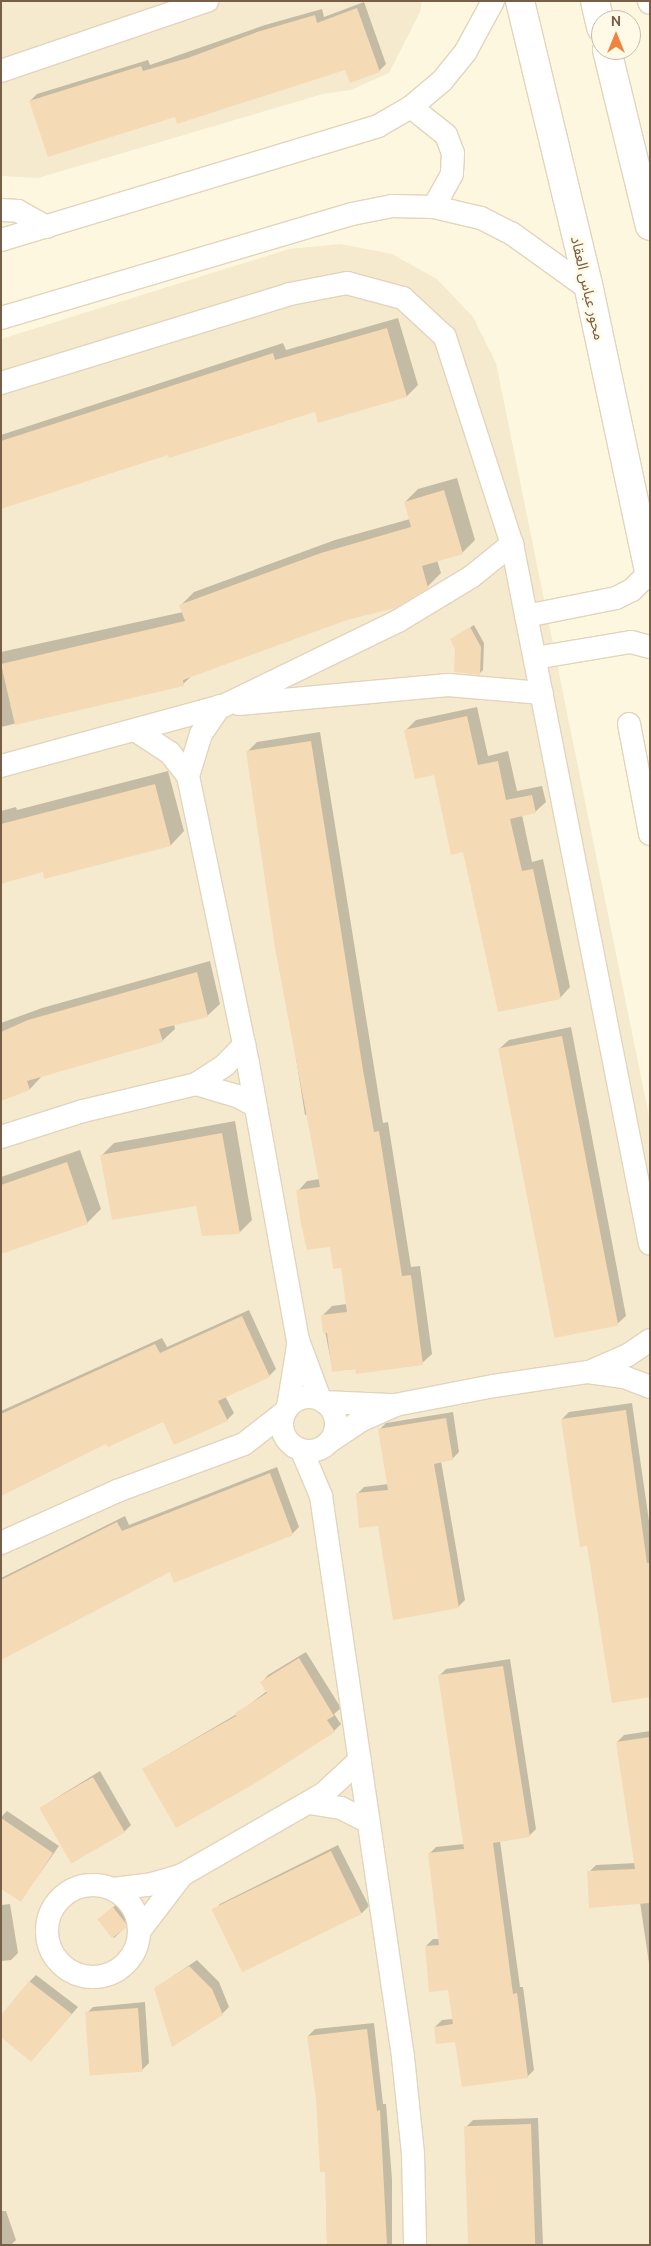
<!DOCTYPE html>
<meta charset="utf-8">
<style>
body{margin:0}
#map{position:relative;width:651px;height:2246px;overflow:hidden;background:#fef7e0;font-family:Ubuntu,"Noto Sans Arabic",sans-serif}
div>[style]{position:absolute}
.residential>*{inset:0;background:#f6eace}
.shadow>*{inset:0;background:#0003}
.building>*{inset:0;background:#f5dab6;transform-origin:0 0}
.roads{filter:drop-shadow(1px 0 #e2d4bc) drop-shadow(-1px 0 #e2d4bc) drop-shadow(0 1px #e2d4bc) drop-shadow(0 -1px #e2d4bc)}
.street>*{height:22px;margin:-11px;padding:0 11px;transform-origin:11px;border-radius:11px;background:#fff}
.street>.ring{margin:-11px;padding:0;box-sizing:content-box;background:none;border:22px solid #fff;border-radius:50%}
.secondary>*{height:28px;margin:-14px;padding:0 14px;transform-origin:14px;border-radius:14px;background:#fff}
span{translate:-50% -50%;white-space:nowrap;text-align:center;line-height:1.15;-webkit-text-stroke:5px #fffae8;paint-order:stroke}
.street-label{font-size:15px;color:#765f46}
.frame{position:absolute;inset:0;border:2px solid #765f46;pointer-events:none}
.north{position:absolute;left:591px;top:10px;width:50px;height:50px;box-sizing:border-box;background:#fffae8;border:1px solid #c8bca7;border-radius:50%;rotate:0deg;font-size:14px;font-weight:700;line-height:20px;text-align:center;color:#765f46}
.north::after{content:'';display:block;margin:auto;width:18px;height:22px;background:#f0833d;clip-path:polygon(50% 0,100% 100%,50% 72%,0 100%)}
</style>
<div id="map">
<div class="residential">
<div style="clip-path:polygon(1px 1px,422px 1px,420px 12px,389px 73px,351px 90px,323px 94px,38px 178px,1px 176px)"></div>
<div style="clip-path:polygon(341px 244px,392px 254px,437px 279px,473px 317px,496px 363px,650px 1121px,650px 2245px,1px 2245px,1px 339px,289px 249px)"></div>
</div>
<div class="shadow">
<div style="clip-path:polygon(364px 2px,386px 64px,379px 71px,346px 68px,176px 116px,30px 101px,37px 94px,148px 60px,150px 65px,265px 25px,322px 9px,324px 17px)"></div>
<div style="clip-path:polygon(398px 318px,418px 385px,407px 396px,319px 421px,316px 411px,168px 453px,1px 507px,1px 435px,283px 343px,286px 350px)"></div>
<div style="clip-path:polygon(457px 478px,475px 540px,462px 553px,437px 560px,441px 573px,427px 587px,194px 674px,183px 684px,1px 727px,1px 652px,183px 612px,181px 605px,194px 592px,335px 540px,410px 519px,405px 502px,418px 489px)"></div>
<div style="clip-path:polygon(474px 625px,484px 643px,483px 670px,480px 673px,451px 640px)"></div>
<div style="clip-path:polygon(477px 707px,488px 756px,508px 751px,517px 791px,542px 786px,546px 802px,535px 812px,522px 815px,532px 862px,543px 859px,570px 987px,560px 998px,464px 851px,435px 774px,406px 730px,416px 720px)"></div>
<div style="clip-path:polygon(320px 732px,383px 1123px,388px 1122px,411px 1267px,420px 1266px,432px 1354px,422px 1363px,333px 1371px,322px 1316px,332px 1306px,347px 1304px,342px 1266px,298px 1191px,307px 1181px,320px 1179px,310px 1114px,305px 1115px,248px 751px,257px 742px)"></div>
<div style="clip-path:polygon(168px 771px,184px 831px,171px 845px,45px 877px,44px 871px,1px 883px,1px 811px,16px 807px,17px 810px)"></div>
<div style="clip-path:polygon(210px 961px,220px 1004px,207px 1016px,174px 1024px,175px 1029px,162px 1041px,42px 1076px,30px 1089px,1px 1099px,1px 1023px,42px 1008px)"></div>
<div style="clip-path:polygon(571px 1027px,626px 1316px,616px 1325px,499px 1049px,509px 1040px)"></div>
<div style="clip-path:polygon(235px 1121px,252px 1220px,240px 1232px,197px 1204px,102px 1155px,114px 1143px)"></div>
<div style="clip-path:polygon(80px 1150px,101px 1209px,87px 1223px,1px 1252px,1px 1177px)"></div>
<div style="clip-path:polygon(249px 1310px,276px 1369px,269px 1376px,225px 1396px,234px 1413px,227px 1420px,163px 1420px,106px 1442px,1px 1495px,1px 1411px,162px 1338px,167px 1347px)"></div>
<div style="clip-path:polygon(632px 1403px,650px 1528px,650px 1696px,588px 1544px,562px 1419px,569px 1412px)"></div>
<div style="clip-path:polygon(453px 1412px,459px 1452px,452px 1459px,441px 1461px,465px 1600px,458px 1607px,379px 1524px,357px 1494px,364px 1487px,389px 1484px,379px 1430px,386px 1423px)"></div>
<div style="clip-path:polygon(277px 1467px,299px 1527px,292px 1534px,170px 1570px,1px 1659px,1px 1578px,125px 1516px,129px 1525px)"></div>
<div style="clip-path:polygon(306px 1652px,341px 1708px,334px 1714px,341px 1724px,334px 1731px,143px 1769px,237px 1714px,267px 1691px,262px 1682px,268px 1675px)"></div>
<div style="clip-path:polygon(510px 1659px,536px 1829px,529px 1836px,500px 1841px,520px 1987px,523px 1987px,534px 2070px,527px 2077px,435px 2027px,442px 2020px,453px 2019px,449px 1988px,426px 1946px,433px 1939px,440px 1939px,429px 1854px,436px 1847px,464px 1844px,439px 1676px,446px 1669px)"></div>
<div style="clip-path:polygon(650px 1731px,650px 1970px,640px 1902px,589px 1872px,596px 1865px,636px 1863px,617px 1742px,624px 1735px)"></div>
<div style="clip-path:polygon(100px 1771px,131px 1825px,124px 1832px,40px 1808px)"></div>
<div style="clip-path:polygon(7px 1811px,59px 1846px,23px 1897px,1px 1887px,1px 1817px)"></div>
<div style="clip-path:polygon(338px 1845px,369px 1906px,362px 1913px,214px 1911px,220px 1904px)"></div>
<div style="clip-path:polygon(10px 1904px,18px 1953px,11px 1960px,1px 1961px,1px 1905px)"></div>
<div style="clip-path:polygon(117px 1904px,131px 1922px,114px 1938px,102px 1916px)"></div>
<div style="clip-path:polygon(197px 1960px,219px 1982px,229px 2007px,222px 2014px,156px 1988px)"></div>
<div style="clip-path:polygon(36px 1975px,78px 2007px,38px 2053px,29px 1982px)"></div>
<div style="clip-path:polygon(145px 2002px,149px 2063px,142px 2070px,86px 2014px,93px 2007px)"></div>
<div style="clip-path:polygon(374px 2023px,383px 2104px,386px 2104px,392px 2179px,392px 2245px,327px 2245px,326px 2170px,308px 2036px,315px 2029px)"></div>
<div style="clip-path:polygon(538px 2118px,543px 2245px,470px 2245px,466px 2127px,473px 2120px)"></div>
<div style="clip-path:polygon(1px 2211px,6px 2211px,16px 2240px,11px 2245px,1px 2245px)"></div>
</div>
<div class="building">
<div style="clip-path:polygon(357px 8px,380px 72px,350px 83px,345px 70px,177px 124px,175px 117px,48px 157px,29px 101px,141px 66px,143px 71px,188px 58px,257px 32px,315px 15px,317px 23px)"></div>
<div style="clip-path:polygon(387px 328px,407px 397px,318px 423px,315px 412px,169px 458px,168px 455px,1px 509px,1px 441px,273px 353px,275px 360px)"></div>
<div style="clip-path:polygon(444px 490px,463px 554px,422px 566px,428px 588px,395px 608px,347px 620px,183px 680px,184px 686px,15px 725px,1px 664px,185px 621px,179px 605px,321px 553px,411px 527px,404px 502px)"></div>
<div style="clip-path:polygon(470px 627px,481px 647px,480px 675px,454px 672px,455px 649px,450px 639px)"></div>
<div style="clip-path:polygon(467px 716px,478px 765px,498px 761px,506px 800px,532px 795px,536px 813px,510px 819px,522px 871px,533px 869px,561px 999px,498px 1012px,463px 852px,451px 855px,434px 775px,415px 779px,404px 730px)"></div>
<div style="clip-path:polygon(311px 741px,363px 1070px,374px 1132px,379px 1131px,402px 1276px,411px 1275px,423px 1365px,356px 1374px,355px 1369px,332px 1372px,327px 1333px,323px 1333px,321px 1315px,347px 1312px,341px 1268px,333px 1269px,330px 1247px,307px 1250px,301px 1224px,296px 1190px,320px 1187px,275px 948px,246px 751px)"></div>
<div style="clip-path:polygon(155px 784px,171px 846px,44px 879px,43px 872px,1px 884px,1px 824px)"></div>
<div style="clip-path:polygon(197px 972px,208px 1017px,159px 1029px,163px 1042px,27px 1081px,30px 1090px,1px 1101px,1px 1032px,28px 1020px)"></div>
<div style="left:562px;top:1036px;width:295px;height:65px;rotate:79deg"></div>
<div style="clip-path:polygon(222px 1133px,240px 1234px,202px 1236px,196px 1206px,112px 1220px,100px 1155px)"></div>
<div style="clip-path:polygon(67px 1162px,88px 1224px,1px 1254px,1px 1185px)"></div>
<div style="clip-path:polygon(242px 1316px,270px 1377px,218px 1401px,228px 1421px,174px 1445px,163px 1422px,108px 1447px,106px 1444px,1px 1496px,1px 1414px,155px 1344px,160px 1353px)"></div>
<div style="clip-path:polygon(626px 1410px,647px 1563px,650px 1563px,650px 1697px,612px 1703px,587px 1546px,580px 1547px,561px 1419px)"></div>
<div style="clip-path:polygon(446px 1418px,453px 1460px,434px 1464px,459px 1608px,393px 1620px,378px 1526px,359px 1528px,356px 1493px,388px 1490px,378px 1429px)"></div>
<div style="clip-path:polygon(270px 1473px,293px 1535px,174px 1583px,170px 1572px,1px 1660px,1px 1580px,117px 1522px,122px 1531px)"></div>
<div style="clip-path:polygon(299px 1658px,334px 1716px,327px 1720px,335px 1732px,254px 1784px,176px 1828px,142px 1769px,236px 1716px,235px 1713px,267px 1693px,260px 1682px)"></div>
<div style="clip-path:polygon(503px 1666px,530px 1837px,493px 1843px,513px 1994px,517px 1993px,528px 2078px,462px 2087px,455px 2042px,436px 2044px,434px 2027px,453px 2024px,448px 1990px,429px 1992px,425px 1946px,439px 1945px,428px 1853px,464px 1849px,438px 1675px)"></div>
<div style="clip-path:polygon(650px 1737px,650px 1903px,589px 1908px,587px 1871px,635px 1869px,616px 1742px)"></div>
<div style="left:93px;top:1777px;width:64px;height:62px;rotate:60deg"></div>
<div style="clip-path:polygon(1px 1818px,53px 1853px,21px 1902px,1px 1889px)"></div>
<div style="left:331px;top:1851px;width:70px;height:133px;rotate:64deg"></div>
<div style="left:113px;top:1907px;width:24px;height:20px;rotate:52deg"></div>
<div style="clip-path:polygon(189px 1966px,212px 1989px,223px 2015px,172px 2047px,154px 1988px)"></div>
<div style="clip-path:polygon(29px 1981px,72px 2014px,31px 2062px,1px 2037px,1px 2015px)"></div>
<div style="left:138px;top:2008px;width:64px;height:53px;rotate:86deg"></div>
<div style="clip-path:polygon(367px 2029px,377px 2111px,380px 2110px,387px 2245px,327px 2245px,325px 2172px,320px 2172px,316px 2098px,307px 2036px)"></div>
<div style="left:531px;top:2124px;width:121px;height:67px;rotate:88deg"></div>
</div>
<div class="roads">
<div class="street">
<div style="left:649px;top:1px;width:2px;rotate:63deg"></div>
<div style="left:1px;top:71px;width:218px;rotate:-18.8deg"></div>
<div style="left:411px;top:107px;width:45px;rotate:38.7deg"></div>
<div style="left:446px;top:135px;width:19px;rotate:69deg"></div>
<div style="left:453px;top:153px;width:21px;rotate:93deg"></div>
<div style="left:452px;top:174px;width:38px;rotate:119deg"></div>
<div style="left:1px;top:210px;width:17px;rotate:3deg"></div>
<div style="left:18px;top:211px;width:33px;rotate:29deg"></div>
<div style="left:1px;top:240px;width:394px;rotate:-16.8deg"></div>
<div style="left:378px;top:126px;width:38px;rotate:-30deg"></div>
<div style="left:411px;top:107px;width:40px;rotate:-40deg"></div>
<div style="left:442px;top:81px;width:38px;rotate:-51deg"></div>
<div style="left:466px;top:51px;width:57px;rotate:-61.6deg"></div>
<div style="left:1px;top:318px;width:366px;rotate:-16.5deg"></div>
<div style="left:352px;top:214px;width:41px;rotate:-11.3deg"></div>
<div style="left:392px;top:206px;width:42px;rotate:1.4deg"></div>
<div style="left:434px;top:207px;width:48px;rotate:13.2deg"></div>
<div style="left:481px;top:218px;width:34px;rotate:27deg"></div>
<div style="left:511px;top:233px;width:96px;rotate:35.7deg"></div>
<div style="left:1px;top:383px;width:302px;rotate:-17.1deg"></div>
<div style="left:290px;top:294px;width:58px;rotate:-10.9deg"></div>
<div style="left:347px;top:283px;width:58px;rotate:15deg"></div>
<div style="left:403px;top:298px;width:57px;rotate:42.9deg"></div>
<div style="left:445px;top:337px;width:218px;rotate:72.1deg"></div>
<div style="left:512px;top:544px;width:713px;rotate:78.85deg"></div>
<div style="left:526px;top:616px;width:92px;rotate:-11.3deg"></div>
<div style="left:616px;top:598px;width:18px;rotate:-27deg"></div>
<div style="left:632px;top:590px;width:24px;rotate:-45deg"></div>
<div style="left:535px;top:658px;width:97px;rotate:-9.5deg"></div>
<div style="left:631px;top:642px;width:20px;rotate:15deg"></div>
<div style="left:239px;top:704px;width:210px;rotate:-5.2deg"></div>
<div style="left:448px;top:685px;width:94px;rotate:4.9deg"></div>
<div style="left:220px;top:706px;width:34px;rotate:124deg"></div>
<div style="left:201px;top:734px;width:44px;rotate:107.2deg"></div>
<div style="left:188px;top:776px;width:293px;rotate:78.2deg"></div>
<div style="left:248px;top:1063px;width:281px;rotate:79.8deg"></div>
<div style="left:298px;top:1340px;width:63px;rotate:69.6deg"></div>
<div style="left:629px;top:724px;width:112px;rotate:79.2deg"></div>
<div style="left:135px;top:730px;width:42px;rotate:33.3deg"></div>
<div style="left:170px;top:753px;width:29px;rotate:52deg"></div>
<div style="left:1px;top:766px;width:232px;rotate:-15.2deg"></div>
<div style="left:225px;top:705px;width:192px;rotate:-25.9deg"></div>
<div style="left:398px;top:621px;width:85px;rotate:-31.1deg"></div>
<div style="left:471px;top:577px;width:53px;rotate:-38.8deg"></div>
<div style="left:196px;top:1084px;width:43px;rotate:16.3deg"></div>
<div style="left:237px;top:1096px;width:21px;rotate:28deg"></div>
<div style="left:1px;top:1137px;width:86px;rotate:-17.6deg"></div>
<div style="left:83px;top:1111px;width:116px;rotate:-13.4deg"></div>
<div style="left:196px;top:1084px;width:35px;rotate:-33deg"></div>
<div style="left:225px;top:1065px;width:28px;rotate:-46deg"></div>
<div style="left:589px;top:1372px;width:43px;rotate:-23.6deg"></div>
<div style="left:628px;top:1355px;width:27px;rotate:-34deg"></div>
<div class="ring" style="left:282px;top:1397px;width:32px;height:32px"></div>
<div style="left:324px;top:1402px;width:65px;rotate:2.6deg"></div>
<div style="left:288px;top:1407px;width:62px;rotate:-80.7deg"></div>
<div style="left:332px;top:1440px;width:36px;rotate:-34deg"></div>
<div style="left:362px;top:1420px;width:36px;rotate:-24deg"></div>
<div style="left:395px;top:1405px;width:101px;rotate:-10.9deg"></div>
<div style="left:494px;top:1386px;width:95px;rotate:-8.5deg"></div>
<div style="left:588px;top:1372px;width:36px;rotate:8deg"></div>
<div style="left:624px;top:1377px;width:28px;rotate:21deg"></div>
<div style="left:302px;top:1451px;width:49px;rotate:67.1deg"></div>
<div style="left:321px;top:1496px;width:567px;rotate:81.68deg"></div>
<div style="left:403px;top:2057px;width:98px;rotate:84.1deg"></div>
<div style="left:413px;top:2154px;width:91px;rotate:88.7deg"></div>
<div style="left:1px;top:1543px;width:127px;rotate:-24.1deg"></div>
<div style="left:117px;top:1491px;width:135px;rotate:-20.3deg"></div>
<div style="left:244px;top:1444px;width:52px;rotate:-38deg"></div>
<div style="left:309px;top:1803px;width:32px;rotate:9deg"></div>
<div style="left:341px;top:1808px;width:31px;rotate:27deg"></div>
<div class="ring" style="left:47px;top:1885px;width:70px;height:70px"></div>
<div style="left:113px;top:1889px;width:35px;rotate:-7deg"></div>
<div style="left:148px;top:1885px;width:35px;rotate:-16deg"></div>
<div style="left:182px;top:1875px;width:163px;rotate:-29.9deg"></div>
<div style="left:323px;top:1794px;width:50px;rotate:-42.6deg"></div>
<div style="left:140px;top:1930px;width:69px;rotate:-52.6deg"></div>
</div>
<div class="secondary">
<div style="left:520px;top:1px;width:296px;rotate:76.5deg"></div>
<div style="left:589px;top:289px;width:293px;rotate:78deg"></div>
<div style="left:595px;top:1px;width:27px;rotate:77deg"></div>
<div style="left:607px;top:50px;width:181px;rotate:76.3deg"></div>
</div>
</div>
<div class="street-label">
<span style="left:588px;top:288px;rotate:77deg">محور عباس العقاد</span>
</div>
<div class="frame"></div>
<div class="north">N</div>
</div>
